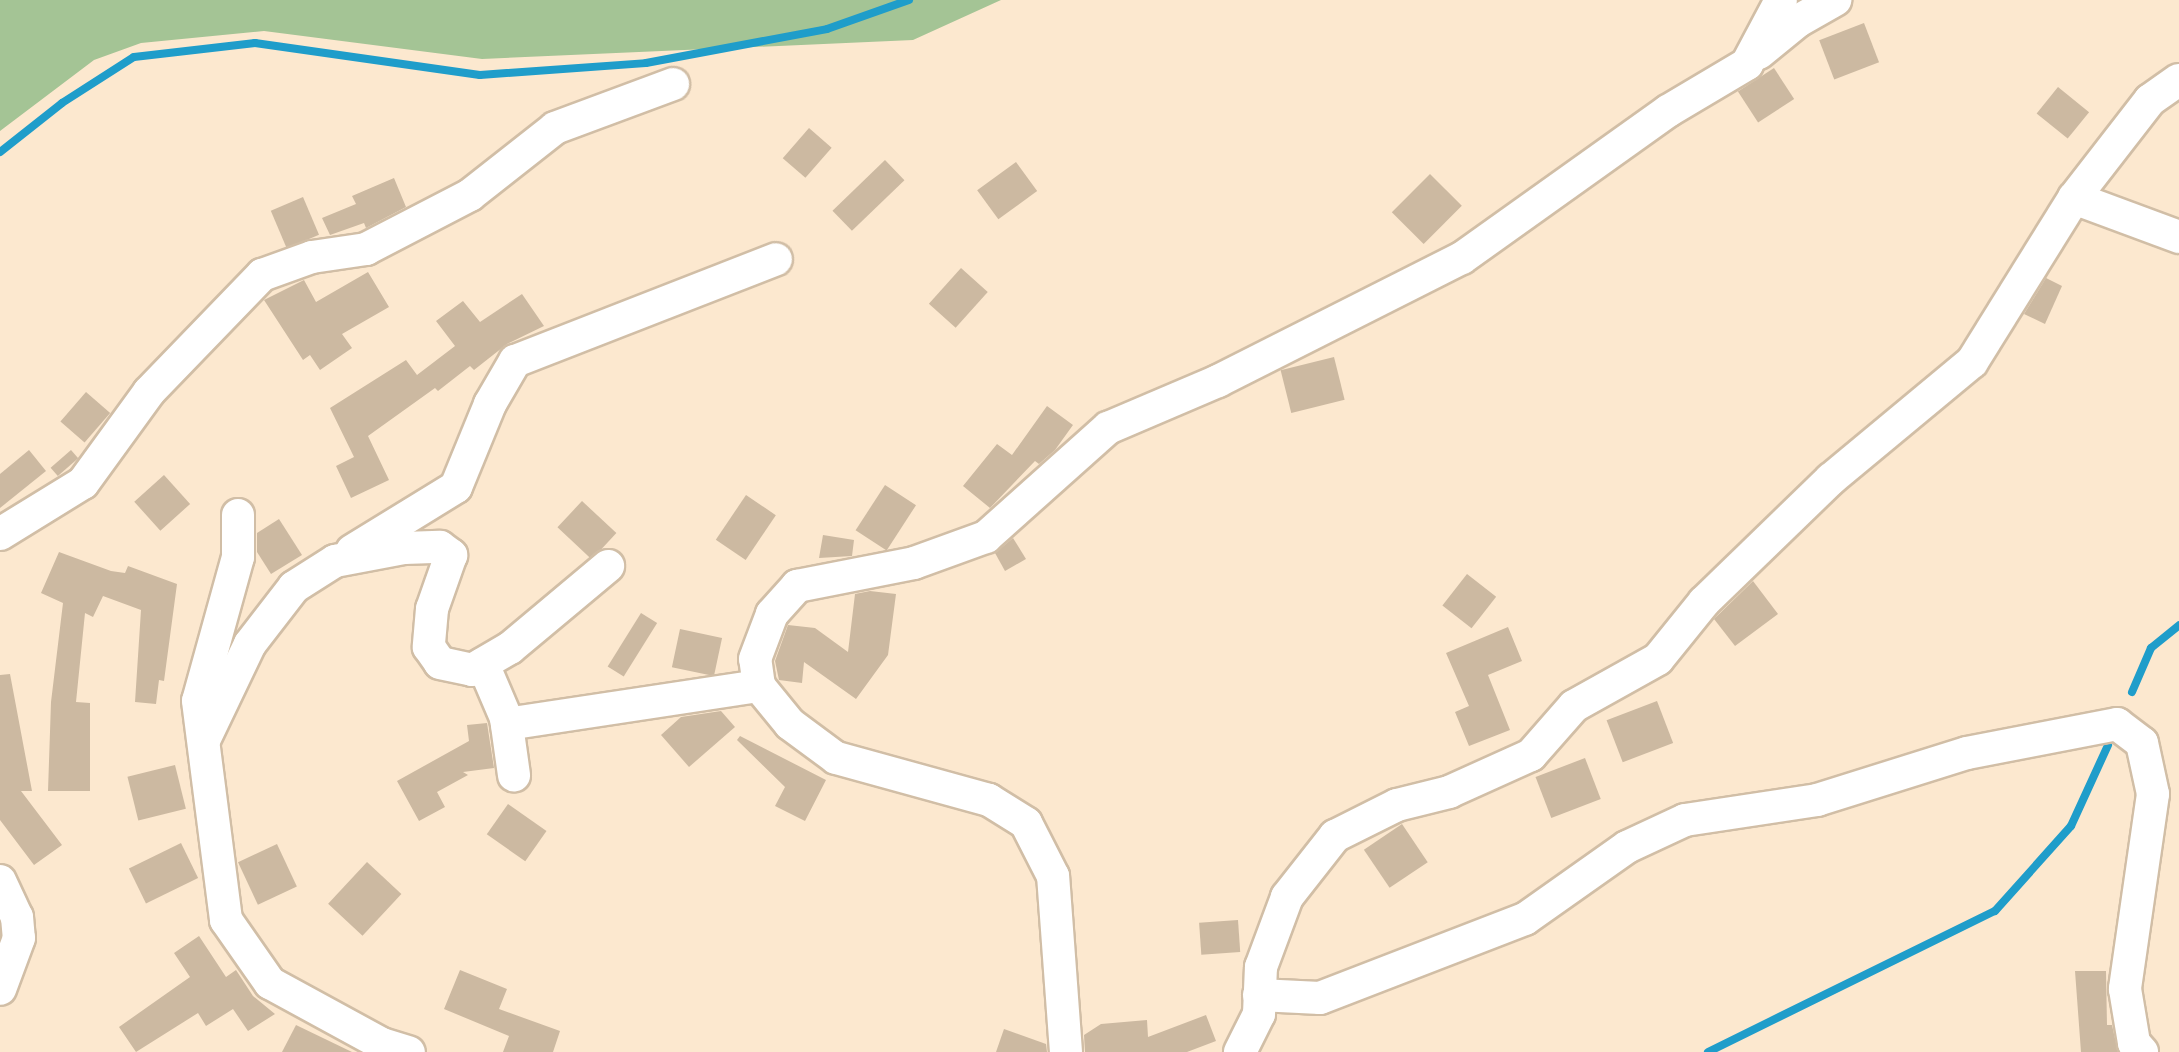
<!DOCTYPE html>
<style>
body{margin:0}
#map{position:relative;width:2179px;height:1052px;overflow:hidden;background:#fce8cf;font-family:"Roboto Condensed",sans-serif}
div>[style]{position:absolute}
.green>*{inset:0;background:#a4c495}
.stream>*{height:8px;margin:-4px;padding:0 4px;transform-origin:4px;border-radius:4px;background:#1f9dca}
.building>*{inset:0;background:#ccb9a1;transform-origin:0 0}
.roads{filter:drop-shadow(2px 0 #d1bea6) drop-shadow(-2px 0 #d1bea6) drop-shadow(0 2px #d1bea6) drop-shadow(0 -2px #d1bea6)}
.street>*{height:32px;margin:-16px;padding:0 16px;transform-origin:16px;border-radius:16px;background:#fff}
span{translate:-50% -50%;white-space:nowrap;text-align:center;line-height:1.15;-webkit-text-stroke:8px #fcf8f3;paint-order:stroke}
</style>
<div id="map">
<div class="green">
<div style="clip-path:polygon(0 0,1001px 0,913px 40px,482px 59px,264px 31px,141px 43px,94px 60px,0 131px)"></div>
</div>
<div class="stream">
<div style="left:0;top:152px;width:79px;rotate:-38.3deg"></div>
<div style="left:62px;top:103px;width:85px;rotate:-32.6deg"></div>
<div style="left:134px;top:57px;width:122px;rotate:-6.6deg"></div>
<div style="left:255px;top:43px;width:227px;rotate:8.1deg"></div>
<div style="left:480px;top:75px;width:166px;rotate:-4.1deg"></div>
<div style="left:646px;top:63px;width:184px;rotate:-10.6deg"></div>
<div style="left:827px;top:29px;width:87px;rotate:-19.5deg"></div>
<div style="left:2132px;top:692px;width:48px;rotate:-66.6deg"></div>
<div style="left:2151px;top:648px;width:36px;rotate:-39deg"></div>
<div style="left:1708px;top:1052px;width:320px;rotate:-26.2deg"></div>
<div style="left:1995px;top:911px;width:114px;rotate:-48.2deg"></div>
<div style="left:2071px;top:826px;width:89px;rotate:-65.4deg"></div>
</div>
<div class="building">
<div style="left:1864px;top:23px;width:42px;height:48px;rotate:69deg"></div>
<div style="left:1774px;top:68px;width:37px;height:43px;rotate:57deg"></div>
<div style="left:2058px;top:87px;width:40px;height:34px;rotate:39deg"></div>
<div style="left:809px;top:128px;width:30px;height:40px;rotate:41deg"></div>
<div style="left:885px;top:160px;width:28px;height:73px;rotate:46deg"></div>
<div style="left:1016px;top:162px;width:36px;height:48px;rotate:54deg"></div>
<div style="left:1430px;top:174px;width:45px;height:54px;rotate:45deg"></div>
<div style="clip-path:polygon(394px 178px,406px 207px,366px 228px,364px 223px,330px 235px,322px 218px,356px 204px,352px 196px)"></div>
<div style="left:303px;top:197px;width:41px;height:35px;rotate:67deg"></div>
<div style="left:961px;top:268px;width:36px;height:48px;rotate:42deg"></div>
<div style="clip-path:polygon(368px 272px,389px 307px,342px 334px,352px 348px,320px 370px,310px 355px,303px 360px,264px 300px,304px 280px,316px 302px)"></div>
<div style="clip-path:polygon(2046px 278px,2062px 286px,2045px 324px,2024px 314px)"></div>
<div style="clip-path:polygon(522px 294px,544px 326px,507px 344px,474px 370px,470px 366px,438px 391px,435px 388px,368px 436px,389px 480px,351px 498px,336px 466px,354px 457px,330px 408px,406px 360px,417px 375px,455px 346px,436px 321px,463px 301px,480px 322px)"></div>
<div style="left:1334px;top:357px;width:44px;height:55px;rotate:76deg"></div>
<div style="left:86px;top:392px;width:32px;height:39px;rotate:41deg"></div>
<div style="clip-path:polygon(1047px 406px,1073px 425px,1055px 450px,1039px 464px,1035px 461px,990px 508px,963px 486px,997px 444px,1012px 455px)"></div>
<div style="clip-path:polygon(29px 450px,46px 471px,0 508px,0 474px)"></div>
<div style="left:71px;top:450px;width:11px;height:27px;rotate:49deg"></div>
<div style="left:164px;top:475px;width:39px;height:40px;rotate:48deg"></div>
<div style="left:885px;top:485px;width:37px;height:54px;rotate:33deg"></div>
<div style="left:746px;top:495px;width:36px;height:54px;rotate:34deg"></div>
<div style="left:582px;top:501px;width:47px;height:36px;rotate:43deg"></div>
<div style="clip-path:polygon(279px 519px,302px 555px,271px 574px,257px 552px,257px 533px)"></div>
<div style="clip-path:polygon(823px 535px,854px 540px,852px 556px,819px 558px)"></div>
<div style="clip-path:polygon(1013px 538px,1026px 559px,1005px 571px,995px 553px)"></div>
<div style="clip-path:polygon(59px 552px,111px 571px,125px 573px,128px 566px,177px 584px,164px 681px,159px 680px,156px 704px,135px 702px,141px 610px,103px 596px,93px 617px,85px 613px,76px 702px,90px 703px,90px 791px,48px 791px,51px 702px,63px 603px,41px 593px)"></div>
<div style="left:1467px;top:574px;width:37px;height:40px;rotate:38deg"></div>
<div style="clip-path:polygon(1753px 581px,1778px 614px,1735px 646px,1714px 619px)"></div>
<div style="clip-path:polygon(870px 591px,896px 594px,888px 655px,856px 699px,804px 662px,802px 683px,779px 680px,775px 661px,788px 625px,815px 628px,848px 652px,855px 594px)"></div>
<div style="left:641px;top:613px;width:19px;height:63px;rotate:32deg"></div>
<div style="clip-path:polygon(1508px 627px,1522px 661px,1488px 675px,1510px 730px,1469px 746px,1455px 712px,1469px 706px,1446px 653px)"></div>
<div style="left:680px;top:629px;width:43px;height:39px;rotate:12deg"></div>
<div style="clip-path:polygon(10px 674px,32px 791px,21px 791px,62px 845px,34px 865px,0 820px,0 675px)"></div>
<div style="left:1657px;top:701px;width:45px;height:54px;rotate:69deg"></div>
<div style="clip-path:polygon(721px 711px,735px 727px,689px 767px,661px 735px,681px 717px)"></div>
<div style="clip-path:polygon(487px 723px,494px 768px,463px 772px,468px 775px,437px 792px,445px 807px,419px 821px,397px 781px,469px 741px,467px 725px)"></div>
<div style="clip-path:polygon(740px 736px,826px 780px,805px 821px,775px 806px,785px 787px,737px 740px)"></div>
<div style="left:1585px;top:758px;width:44px;height:53px;rotate:69deg"></div>
<div style="left:175px;top:765px;width:45px;height:49px;rotate:76deg"></div>
<div style="left:508px;top:804px;width:47px;height:37px;rotate:35deg"></div>
<div style="left:1402px;top:824px;width:46px;height:46px;rotate:56deg"></div>
<div style="left:181px;top:843px;width:39px;height:58px;rotate:64deg"></div>
<div style="left:277px;top:844px;width:47px;height:43px;rotate:65deg"></div>
<div style="left:367px;top:862px;width:47px;height:57px;rotate:43deg"></div>
<div style="left:1238px;top:920px;width:32px;height:39px;rotate:86deg"></div>
<div style="clip-path:polygon(199px 936px,226px 977px,236px 970px,253px 996px,275px 1014px,248px 1031px,233px 1009px,206px 1026px,198px 1013px,136px 1052px,119px 1027px,190px 977px,174px 953px)"></div>
<div style="clip-path:polygon(460px 970px,507px 989px,499px 1009px,560px 1031px,553px 1052px,503px 1052px,509px 1036px,444px 1009px)"></div>
<div style="clip-path:polygon(2075px 971px,2106px 971px,2107px 1025px,2112px 1025px,2118px 1052px,2081px 1052px)"></div>
<div style="clip-path:polygon(1206px 1015px,1216px 1041px,1187px 1052px,1085px 1052px,1084px 1035px,1101px 1024px,1147px 1020px,1148px 1037px)"></div>
<div style="clip-path:polygon(296px 1025px,352px 1052px,282px 1052px)"></div>
<div style="clip-path:polygon(1004px 1029px,1046px 1044px,1047px 1052px,996px 1052px)"></div>
</div>
<div class="roads">
<div class="street">
<div style="left:1759px;top:53px;width:50px;rotate:-39.4deg"></div>
<div style="left:1798px;top:21px;width:43px;rotate:-29.6deg"></div>
<div style="left:2074px;top:198px;width:112px;rotate:20.4deg"></div>
<div style="left:238px;top:515px;width:42px;rotate:90deg"></div>
<div style="left:238px;top:557px;width:149px;rotate:105.5deg"></div>
<div style="left:198px;top:701px;width:221px;rotate:82.7deg"></div>
<div style="left:226px;top:920px;width:77px;rotate:55.1deg"></div>
<div style="left:270px;top:983px;width:128px;rotate:28.6deg"></div>
<div style="left:382px;top:1044px;width:28px;rotate:17deg"></div>
<div style="left:0;top:534px;width:97px;rotate:-31.6deg"></div>
<div style="left:83px;top:483px;width:112px;rotate:-54deg"></div>
<div style="left:149px;top:392px;width:163px;rotate:-46deg"></div>
<div style="left:262px;top:275px;width:53px;rotate:-19.8deg"></div>
<div style="left:312px;top:257px;width:55px;rotate:-8.4deg"></div>
<div style="left:366px;top:249px;width:117px;rotate:-27.4deg"></div>
<div style="left:470px;top:195px;width:108px;rotate:-38.2deg"></div>
<div style="left:555px;top:128px;width:126px;rotate:-20.4deg"></div>
<div style="left:352px;top:551px;width:122px;rotate:-31.6deg"></div>
<div style="left:456px;top:487px;width:90px;rotate:-67.7deg"></div>
<div style="left:490px;top:404px;width:50px;rotate:-59.8deg"></div>
<div style="left:515px;top:361px;width:280px;rotate:-21.3deg"></div>
<div style="left:483px;top:664px;width:59px;rotate:66.9deg"></div>
<div style="left:506px;top:718px;width:58px;rotate:82deg"></div>
<div style="left:507px;top:724px;width:255px;rotate:-8.6deg"></div>
<div style="left:204px;top:740px;width:106px;rotate:-64.4deg"></div>
<div style="left:250px;top:644px;width:72px;rotate:-52.3deg"></div>
<div style="left:294px;top:587px;width:49px;rotate:-32.4deg"></div>
<div style="left:335px;top:561px;width:70px;rotate:-10.7deg"></div>
<div style="left:404px;top:548px;width:36px;rotate:-2deg"></div>
<div style="left:440px;top:547px;width:14px;rotate:36deg"></div>
<div style="left:451px;top:555px;width:57px;rotate:109.4deg"></div>
<div style="left:432px;top:609px;width:38px;rotate:95deg"></div>
<div style="left:429px;top:647px;width:19px;rotate:55deg"></div>
<div style="left:440px;top:663px;width:33px;rotate:12deg"></div>
<div style="left:472px;top:670px;width:44px;rotate:-30.1deg"></div>
<div style="left:510px;top:648px;width:128px;rotate:-39.9deg"></div>
<div style="left:0;top:881px;width:40px;rotate:65deg"></div>
<div style="left:17px;top:917px;width:21px;rotate:85deg"></div>
<div style="left:19px;top:938px;width:54px;rotate:110.4deg"></div>
<div style="left:1259px;top:995px;width:61px;rotate:2.8deg"></div>
<div style="left:1320px;top:998px;width:220px;rotate:-21.1deg"></div>
<div style="left:1525px;top:919px;width:125px;rotate:-35.2deg"></div>
<div style="left:1627px;top:847px;width:64px;rotate:-25deg"></div>
<div style="left:1685px;top:820px;width:134px;rotate:-8.6deg"></div>
<div style="left:1817px;top:800px;width:157px;rotate:-17.4deg"></div>
<div style="left:1967px;top:753px;width:153px;rotate:-10.9deg"></div>
<div style="left:2117px;top:724px;width:31px;rotate:37deg"></div>
<div style="left:2142px;top:743px;width:52px;rotate:77.8deg"></div>
<div style="left:2153px;top:794px;width:197px;rotate:98.2deg"></div>
<div style="left:2125px;top:989px;width:55px;rotate:80.5deg"></div>
<div style="left:2134px;top:1043px;width:12px;rotate:48deg"></div>
<div style="left:1066px;top:1052px;width:176px;rotate:-94.2deg"></div>
<div style="left:1053px;top:876px;width:59px;rotate:-117deg"></div>
<div style="left:1026px;top:823px;width:44px;rotate:-148.1deg"></div>
<div style="left:989px;top:800px;width:159px;rotate:-164.6deg"></div>
<div style="left:836px;top:758px;width:57px;rotate:-143.5deg"></div>
<div style="left:790px;top:724px;width:49px;rotate:-129.2deg"></div>
<div style="left:759px;top:686px;width:27px;rotate:-98deg"></div>
<div style="left:755px;top:659px;width:48px;rotate:-69.3deg"></div>
<div style="left:772px;top:614px;width:38px;rotate:-48deg"></div>
<div style="left:797px;top:586px;width:119px;rotate:-11.1deg"></div>
<div style="left:914px;top:563px;width:77px;rotate:-19.9deg"></div>
<div style="left:986px;top:537px;width:164px;rotate:-41.8deg"></div>
<div style="left:1108px;top:428px;width:120px;rotate:-23.1deg"></div>
<div style="left:1218px;top:381px;width:273px;rotate:-26.8deg"></div>
<div style="left:1462px;top:258px;width:253px;rotate:-35.5deg"></div>
<div style="left:1668px;top:111px;width:92px;rotate:-30.7deg"></div>
<div style="left:1747px;top:64px;width:72px;rotate:-62deg"></div>
<div style="left:1240px;top:1052px;width:42px;rotate:-63.4deg"></div>
<div style="left:1259px;top:1014px;width:47px;rotate:-87.6deg"></div>
<div style="left:1261px;top:967px;width:75px;rotate:-69.6deg"></div>
<div style="left:1287px;top:897px;width:78px;rotate:-51.8deg"></div>
<div style="left:1335px;top:836px;width:69px;rotate:-26.6deg"></div>
<div style="left:1397px;top:805px;width:54px;rotate:-14deg"></div>
<div style="left:1449px;top:792px;width:90px;rotate:-24.3deg"></div>
<div style="left:1531px;top:755px;width:65px;rotate:-48.7deg"></div>
<div style="left:1574px;top:706px;width:96px;rotate:-29.2deg"></div>
<div style="left:1658px;top:659px;width:73px;rotate:-51.1deg"></div>
<div style="left:1704px;top:602px;width:177px;rotate:-44.1deg"></div>
<div style="left:1831px;top:479px;width:183px;rotate:-39.7deg"></div>
<div style="left:1972px;top:362px;width:193px;rotate:-58.1deg"></div>
<div style="left:2074px;top:198px;width:124px;rotate:-52.2deg"></div>
<div style="left:2150px;top:100px;width:35px;rotate:-35deg"></div>
</div>
</div>
</div>
